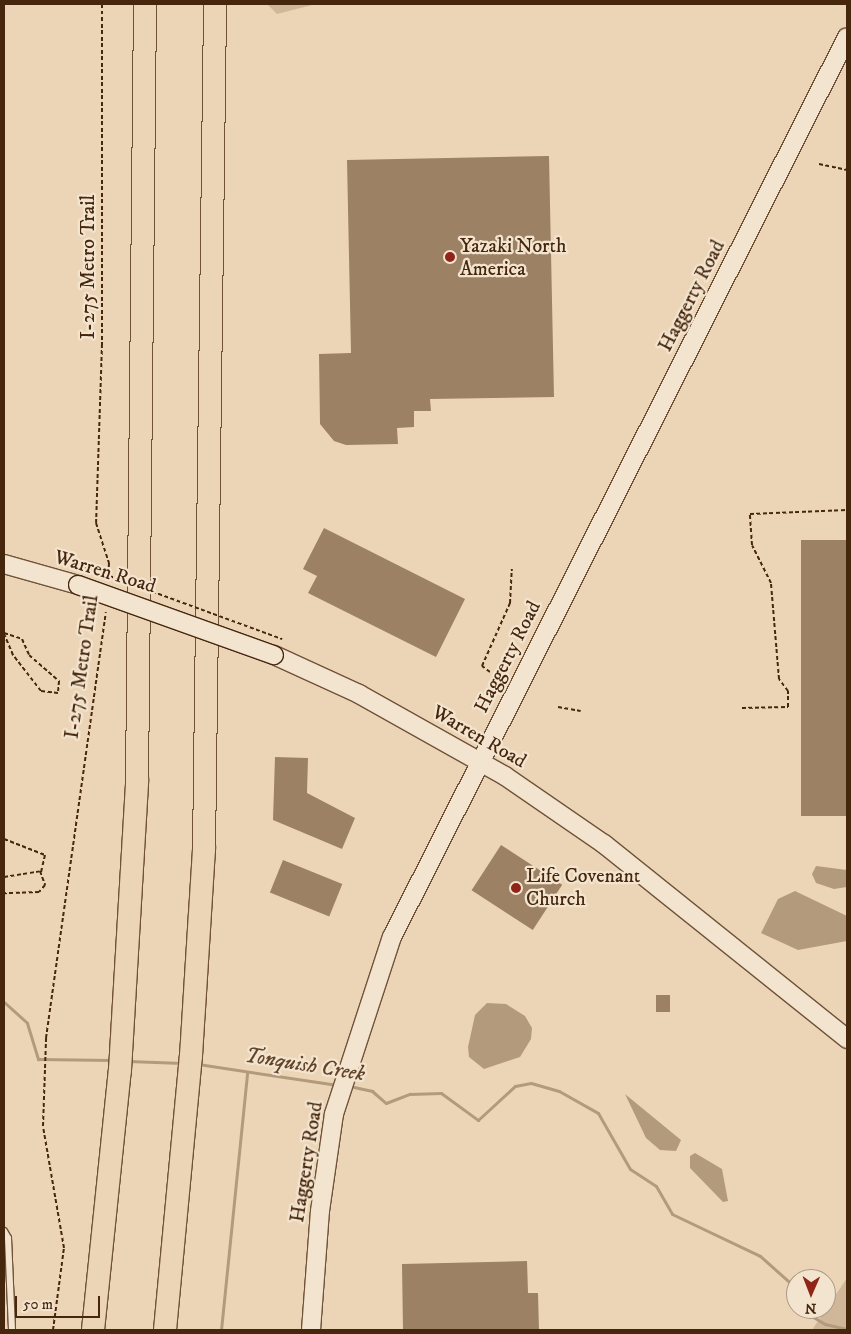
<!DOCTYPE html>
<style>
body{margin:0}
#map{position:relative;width:851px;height:1334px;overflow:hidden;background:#ecd5b6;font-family:"IM FELL DW Pica",serif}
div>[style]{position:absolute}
.green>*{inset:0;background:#d0b799}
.water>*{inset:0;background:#b49a7d}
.stream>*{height:3px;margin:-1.5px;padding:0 1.5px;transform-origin:1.5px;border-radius:1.5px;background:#b49a7d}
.building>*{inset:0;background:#9c8165;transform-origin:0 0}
.path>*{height:2px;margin-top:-1px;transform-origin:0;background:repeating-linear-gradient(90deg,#46270e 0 4px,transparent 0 6.5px)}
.roads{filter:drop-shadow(1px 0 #705238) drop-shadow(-1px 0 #705238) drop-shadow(0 1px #705238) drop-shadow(0 -1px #705238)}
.service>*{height:6px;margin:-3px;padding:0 3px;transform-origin:3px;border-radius:3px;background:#f3e4d0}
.secondary>*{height:18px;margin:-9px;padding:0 9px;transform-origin:9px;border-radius:9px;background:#f3e4d0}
.motorway>*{height:22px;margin:-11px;padding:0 11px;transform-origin:11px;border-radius:11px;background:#ecd5b6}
.path-bridge>*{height:2px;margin-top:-1px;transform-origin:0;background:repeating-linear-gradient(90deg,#46270e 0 4px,transparent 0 6.5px)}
.bridges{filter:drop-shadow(1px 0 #46270e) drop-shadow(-1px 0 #46270e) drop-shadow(0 1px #46270e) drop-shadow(0 -1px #46270e)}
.secondary-bridge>*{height:18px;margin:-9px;padding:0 9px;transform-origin:9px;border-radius:9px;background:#f3e4d0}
.dots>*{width:14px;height:14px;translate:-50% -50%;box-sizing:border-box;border:2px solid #f3e4d0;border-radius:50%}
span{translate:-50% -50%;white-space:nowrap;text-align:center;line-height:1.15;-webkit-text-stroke:4.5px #f3e4d0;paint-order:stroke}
.poi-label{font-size:20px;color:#46270e}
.left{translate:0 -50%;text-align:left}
.street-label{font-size:20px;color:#46270e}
.water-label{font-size:21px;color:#62442a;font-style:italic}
.frame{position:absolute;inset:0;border:5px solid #46270e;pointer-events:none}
.north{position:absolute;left:786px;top:1269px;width:50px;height:50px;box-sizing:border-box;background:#f3e4d0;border:1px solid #ae9882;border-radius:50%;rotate:181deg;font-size:14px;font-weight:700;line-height:20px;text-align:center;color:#46270e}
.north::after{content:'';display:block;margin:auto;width:18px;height:22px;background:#8f2418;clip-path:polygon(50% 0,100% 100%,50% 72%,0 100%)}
.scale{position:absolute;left:15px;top:1296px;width:85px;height:22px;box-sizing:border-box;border:2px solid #46270e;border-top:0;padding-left:6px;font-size:15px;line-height:18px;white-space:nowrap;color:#46270e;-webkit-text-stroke:4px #f3e4d0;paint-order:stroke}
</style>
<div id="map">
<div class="green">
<div style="clip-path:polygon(267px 4px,316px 4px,277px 14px)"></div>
<div style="clip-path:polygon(847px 1278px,847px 1330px,812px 1330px)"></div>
</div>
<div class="water">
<div style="clip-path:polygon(816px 866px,847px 870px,847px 887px,834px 889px,816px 883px,812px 874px)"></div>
<div style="clip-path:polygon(795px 891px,847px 916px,847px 941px,798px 950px,761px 933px,778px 899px)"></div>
<div style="clip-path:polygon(487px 1003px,506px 1004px,525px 1016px,532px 1028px,531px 1039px,520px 1057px,484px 1069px,469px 1057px,468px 1047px,475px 1015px)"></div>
<div style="clip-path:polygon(625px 1094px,681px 1140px,676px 1151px,660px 1150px,646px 1138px)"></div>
<div style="clip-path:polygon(695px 1153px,722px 1169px,728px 1201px,723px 1202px,690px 1168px,690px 1156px)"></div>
</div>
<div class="stream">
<div style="left:4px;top:1002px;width:31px;rotate:42deg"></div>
<div style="left:27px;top:1023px;width:38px;rotate:73deg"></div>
<div style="left:38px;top:1059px;width:74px;rotate:0.8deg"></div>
<div style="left:128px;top:1061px;width:54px;rotate:2.1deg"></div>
<div style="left:198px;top:1064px;width:141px;rotate:8.6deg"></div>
<div style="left:349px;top:1086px;width:24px;rotate:12deg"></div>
<div style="left:372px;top:1091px;width:18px;rotate:41deg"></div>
<div style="left:386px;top:1103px;width:26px;rotate:-21deg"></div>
<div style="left:410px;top:1094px;width:31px;rotate:-2deg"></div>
<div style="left:441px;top:1093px;width:46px;rotate:36.1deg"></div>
<div style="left:478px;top:1120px;width:50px;rotate:-42.6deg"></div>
<div style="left:515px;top:1086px;width:16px;rotate:-11deg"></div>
<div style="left:531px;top:1083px;width:29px;rotate:16deg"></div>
<div style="left:559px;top:1091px;width:45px;rotate:29.4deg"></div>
<div style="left:598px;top:1113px;width:64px;rotate:60.3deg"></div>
<div style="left:630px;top:1169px;width:31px;rotate:33deg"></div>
<div style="left:656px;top:1186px;width:32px;rotate:60deg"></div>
<div style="left:672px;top:1214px;width:98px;rotate:25.5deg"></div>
<div style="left:760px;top:1256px;width:48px;rotate:41.6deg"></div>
<div style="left:800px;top:1309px;width:29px;rotate:31deg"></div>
<div style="left:825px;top:1324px;width:23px;rotate:13deg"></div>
<div style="left:221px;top:1330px;width:259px;rotate:-84.2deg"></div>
</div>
<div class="building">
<div style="clip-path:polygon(549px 156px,554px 397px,430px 399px,431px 411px,414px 411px,414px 427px,397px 428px,398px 444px,346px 445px,334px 441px,320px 424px,319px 354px,351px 353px,347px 160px)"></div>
<div style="clip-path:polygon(324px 528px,465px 599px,436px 657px,308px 593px,317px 576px,303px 569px)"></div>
<div style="left:847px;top:540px;width:276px;height:46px;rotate:90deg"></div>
<div style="clip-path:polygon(275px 757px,308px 758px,307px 793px,355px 818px,342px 849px,273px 820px)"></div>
<div style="left:501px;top:845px;width:73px;height:54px;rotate:33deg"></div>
<div style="left:283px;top:860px;width:64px;height:35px;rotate:22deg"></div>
<div style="left:656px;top:995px;width:14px;height:17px"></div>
<div style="clip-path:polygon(527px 1261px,528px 1293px,538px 1293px,539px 1330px,403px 1330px,402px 1264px)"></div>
</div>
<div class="path">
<div style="left:102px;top:4px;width:340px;rotate:90deg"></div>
<div style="left:102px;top:344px;width:179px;rotate:91.9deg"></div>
<div style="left:96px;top:523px;width:42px;rotate:72deg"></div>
<div style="left:109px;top:563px;width:16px;rotate:94deg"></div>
<div style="left:819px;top:164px;width:29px;rotate:12deg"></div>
<div style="left:4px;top:633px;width:19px;rotate:18deg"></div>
<div style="left:22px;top:639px;width:17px;rotate:66deg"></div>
<div style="left:29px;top:655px;width:40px;rotate:41deg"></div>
<div style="left:59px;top:681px;width:12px;rotate:95deg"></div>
<div style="left:58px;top:693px;width:17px;rotate:-173deg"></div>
<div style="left:41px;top:691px;width:46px;rotate:-127.9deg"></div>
<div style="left:13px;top:655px;width:23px;rotate:-113deg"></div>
<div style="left:490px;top:672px;width:10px;rotate:-143deg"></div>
<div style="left:482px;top:666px;width:69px;rotate:-66deg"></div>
<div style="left:510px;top:603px;width:34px;rotate:-87deg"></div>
<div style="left:558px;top:707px;width:23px;rotate:10deg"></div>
<div style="left:742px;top:708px;width:46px;rotate:-1.2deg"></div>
<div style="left:788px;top:707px;width:16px;rotate:-90deg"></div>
<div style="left:788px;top:691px;width:15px;rotate:-127deg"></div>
<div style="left:779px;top:679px;width:96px;rotate:-94.8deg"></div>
<div style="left:771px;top:583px;width:42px;rotate:-116.6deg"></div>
<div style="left:752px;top:545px;width:31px;rotate:-94deg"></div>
<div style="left:750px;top:514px;width:97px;rotate:-2.4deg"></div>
<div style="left:4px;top:839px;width:44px;rotate:21.3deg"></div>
<div style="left:45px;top:855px;width:18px;rotate:103deg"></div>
<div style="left:4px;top:877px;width:36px;rotate:-9deg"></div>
<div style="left:40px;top:871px;width:15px;rotate:70deg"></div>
<div style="left:45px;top:885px;width:9px;rotate:131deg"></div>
<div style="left:39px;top:892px;width:35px;rotate:178deg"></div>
<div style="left:53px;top:1330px;width:83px;rotate:-82.4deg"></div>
<div style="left:64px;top:1248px;width:124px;rotate:-99.8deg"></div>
<div style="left:43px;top:1126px;width:88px;rotate:-88deg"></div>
<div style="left:46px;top:1038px;width:430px;rotate:-82deg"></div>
</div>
<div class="roads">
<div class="service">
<div style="left:4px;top:1231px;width:8px;rotate:60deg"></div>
<div style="left:8px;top:1238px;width:92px;rotate:87.5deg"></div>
</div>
<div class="secondary">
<div style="left:4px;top:564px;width:77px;rotate:15.8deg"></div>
<div style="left:274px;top:655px;width:94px;rotate:24.6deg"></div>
<div style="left:359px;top:694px;width:167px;rotate:29.3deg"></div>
<div style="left:505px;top:776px;width:120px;rotate:34.5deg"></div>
<div style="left:604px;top:844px;width:312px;rotate:38.7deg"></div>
<div style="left:311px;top:1330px;width:119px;rotate:-85.7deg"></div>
<div style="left:320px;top:1211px;width:98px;rotate:-81.8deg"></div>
<div style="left:334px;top:1114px;width:186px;rotate:-71.9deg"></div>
<div style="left:392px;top:937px;width:1008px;rotate:-63.18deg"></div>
</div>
<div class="motorway">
<div style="left:93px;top:1330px;width:261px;rotate:-84.1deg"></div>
<div style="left:120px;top:1070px;width:289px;rotate:-86.6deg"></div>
<div style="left:137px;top:781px;width:777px;rotate:-89.41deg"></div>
<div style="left:165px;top:1330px;width:275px;rotate:-84.6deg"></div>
<div style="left:191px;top:1056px;width:207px;rotate:-86.4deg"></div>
<div style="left:204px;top:849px;width:845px;rotate:-89.25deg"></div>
</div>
</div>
<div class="path-bridge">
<div style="left:85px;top:567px;width:210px;rotate:20.1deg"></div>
</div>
<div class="bridges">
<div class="secondary-bridge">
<div style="left:78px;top:585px;width:208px;rotate:19.7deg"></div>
</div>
</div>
<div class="dots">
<div style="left:450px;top:257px;background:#8f2418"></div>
<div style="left:516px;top:888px;background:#8f2418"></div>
</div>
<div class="poi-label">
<span class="left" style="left:460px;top:258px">Yazaki North<br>America</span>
<span class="left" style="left:526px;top:888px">Life Covenant<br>Church</span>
</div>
<div class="street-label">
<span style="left:88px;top:267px;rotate:-90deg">I-275 Metro Trail</span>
<span style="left:692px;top:296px;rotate:-63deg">Haggerty Road</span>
<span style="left:105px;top:572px;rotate:17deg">Warren Road</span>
<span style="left:508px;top:657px;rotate:-63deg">Haggerty Road</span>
<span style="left:82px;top:667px;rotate:-82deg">I-275 Metro Trail</span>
<span style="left:479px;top:737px;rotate:30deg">Warren Road</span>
<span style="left:307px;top:1162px;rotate:-81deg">Haggerty Road</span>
</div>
<div class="water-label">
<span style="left:305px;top:1065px;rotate:9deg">Tonquish Creek</span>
</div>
<div class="frame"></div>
<div class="north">N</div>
<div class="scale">50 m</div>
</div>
